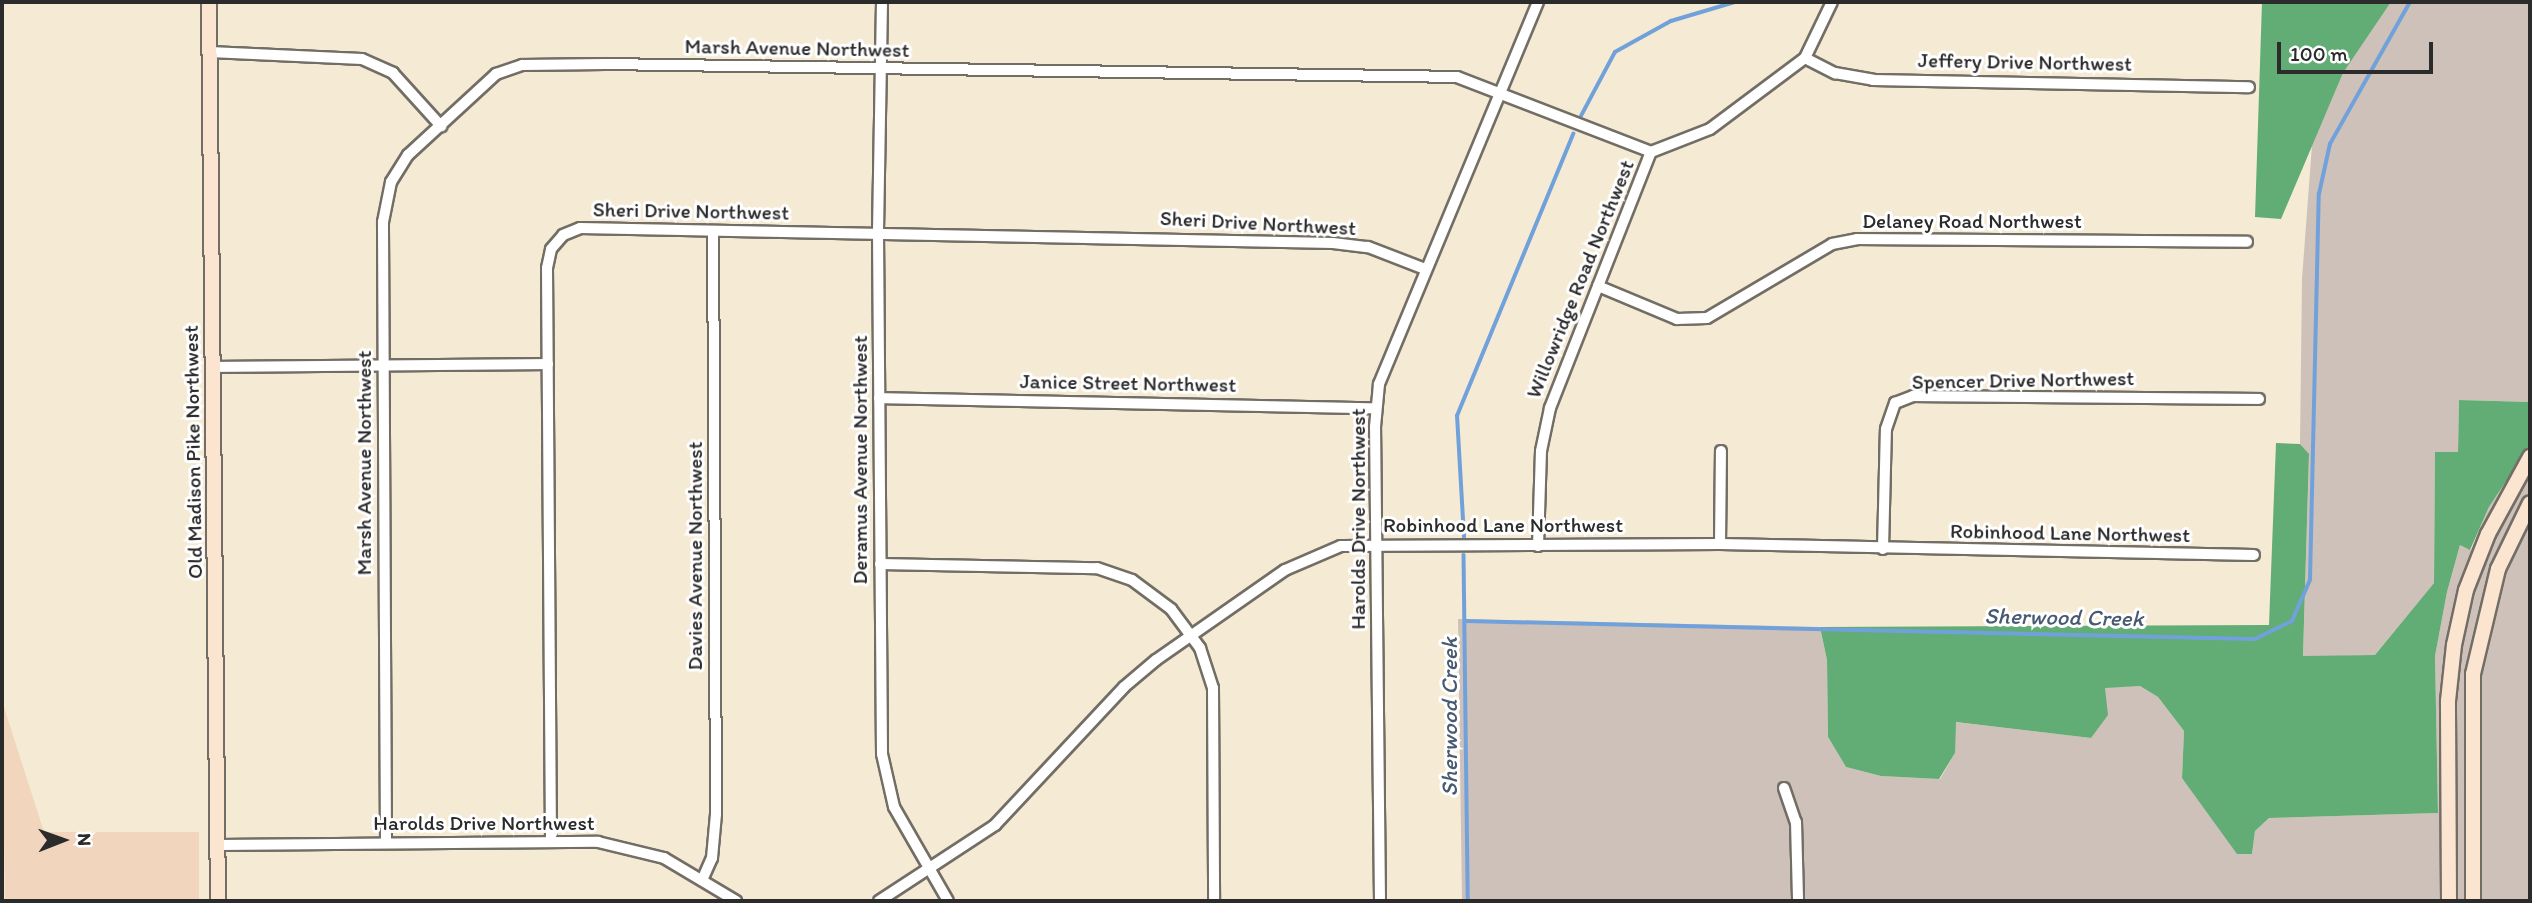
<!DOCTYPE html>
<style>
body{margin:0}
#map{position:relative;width:2532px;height:903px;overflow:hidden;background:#f5ead4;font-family:Itim,sans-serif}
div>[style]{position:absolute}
.built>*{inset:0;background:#f1d5bd}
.industrial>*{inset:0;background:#cec1ba}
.forest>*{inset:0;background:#62ac75}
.stream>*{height:3.5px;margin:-1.75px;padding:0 1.75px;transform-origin:1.75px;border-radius:1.75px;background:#71a1db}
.roads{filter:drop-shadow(2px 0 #726e66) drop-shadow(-2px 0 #726e66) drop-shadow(0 2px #726e66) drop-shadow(0 -2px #726e66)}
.minor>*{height:10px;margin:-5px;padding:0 5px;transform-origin:5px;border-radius:5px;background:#fff}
.secondary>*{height:14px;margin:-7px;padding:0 7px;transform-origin:7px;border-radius:7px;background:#fce5d0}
span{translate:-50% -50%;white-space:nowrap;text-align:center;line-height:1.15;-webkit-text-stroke:6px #fff;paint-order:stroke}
.street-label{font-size:21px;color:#2b2b2b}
.water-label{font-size:23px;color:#475a71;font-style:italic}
.frame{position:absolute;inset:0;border:4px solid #2b2b2b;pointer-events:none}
.north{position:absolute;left:28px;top:805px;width:70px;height:70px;-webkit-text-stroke:5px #fff;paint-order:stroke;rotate:89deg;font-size:19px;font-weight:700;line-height:28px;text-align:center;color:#2b2b2b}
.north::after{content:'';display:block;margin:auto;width:24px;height:32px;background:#2b2b2b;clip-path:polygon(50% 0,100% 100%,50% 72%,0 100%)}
.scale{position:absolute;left:2277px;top:42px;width:156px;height:32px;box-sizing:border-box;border:4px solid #2b2b2b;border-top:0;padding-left:9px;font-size:21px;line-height:24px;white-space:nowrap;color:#2b2b2b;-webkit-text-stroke:5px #fff;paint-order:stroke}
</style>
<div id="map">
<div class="built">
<div style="clip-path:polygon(2px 701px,44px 832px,199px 832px,199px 901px,5px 901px)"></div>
</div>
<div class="industrial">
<div style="clip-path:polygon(2391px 2px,2530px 2px,2530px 402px,2459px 400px,2458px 453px,2435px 453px,2434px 583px,2375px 655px,2303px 657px,2309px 455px,2300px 444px,2302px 279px,2312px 145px,2343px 73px)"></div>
<div style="clip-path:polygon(2530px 445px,2530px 901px,1462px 901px,1458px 619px,1820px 627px,1827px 660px,1828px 737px,1846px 767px,1881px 776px,1940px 779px,1955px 753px,1955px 722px,2091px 738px,2105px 687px,2140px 686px,2158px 697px,2184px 731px,2182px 778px,2252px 854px,2255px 831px,2269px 818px,2438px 813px,2435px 656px,2447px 592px,2460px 545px,2471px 550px,2489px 507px)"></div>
</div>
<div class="forest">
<div style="clip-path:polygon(2262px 2px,2391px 2px,2343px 73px,2281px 219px,2255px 217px)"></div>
<div style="clip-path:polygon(2459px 400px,2530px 402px,2530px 445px,2489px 507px,2470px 550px,2460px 545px,2447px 592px,2435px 656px,2438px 813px,2269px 818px,2255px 831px,2252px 854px,2237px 854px,2182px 778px,2184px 731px,2158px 697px,2140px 686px,2105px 688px,2108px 715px,2091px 738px,1956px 722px,1955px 753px,1939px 779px,1881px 776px,1846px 767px,1828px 737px,1827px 660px,1820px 627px,2269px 625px,2276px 443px,2300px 444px,2309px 454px,2303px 656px,2375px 655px,2434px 583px,2435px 452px,2458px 452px)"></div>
</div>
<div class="stream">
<div style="left:1581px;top:116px;width:72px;rotate:-62deg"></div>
<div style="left:1615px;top:52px;width:64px;rotate:-29deg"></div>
<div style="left:1671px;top:21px;width:67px;rotate:-16.5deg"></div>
<div style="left:1464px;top:537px;width:121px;rotate:-93.3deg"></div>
<div style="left:1457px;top:416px;width:305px;rotate:-67.6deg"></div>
<div style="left:1464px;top:555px;width:346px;rotate:89.3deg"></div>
<div style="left:1466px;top:621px;width:789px;rotate:1.31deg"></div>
<div style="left:2255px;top:639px;width:41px;rotate:-25.9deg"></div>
<div style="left:2292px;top:621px;width:45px;rotate:-66.3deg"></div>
<div style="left:2310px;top:580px;width:386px;rotate:-88.7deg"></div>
<div style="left:2319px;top:194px;width:51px;rotate:-77.6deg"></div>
<div style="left:2330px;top:144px;width:163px;rotate:-60.6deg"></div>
</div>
<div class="roads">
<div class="minor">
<div style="left:882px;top:2px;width:231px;rotate:91deg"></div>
<div style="left:878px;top:233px;width:521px;rotate:89.56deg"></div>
<div style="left:882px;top:754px;width:54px;rotate:77.2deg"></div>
<div style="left:894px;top:807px;width:108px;rotate:60.1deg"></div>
<div style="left:210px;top:52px;width:152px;rotate:2.6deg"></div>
<div style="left:362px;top:59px;width:34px;rotate:24deg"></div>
<div style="left:393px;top:73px;width:72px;rotate:47.8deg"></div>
<div style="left:1805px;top:58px;width:34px;rotate:27deg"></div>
<div style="left:1835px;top:73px;width:39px;rotate:10deg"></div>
<div style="left:1873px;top:80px;width:376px;rotate:1.1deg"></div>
<div style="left:1598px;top:286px;width:86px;rotate:22.7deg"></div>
<div style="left:1677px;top:319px;width:30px;rotate:-2deg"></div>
<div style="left:1707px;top:318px;width:145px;rotate:-30.6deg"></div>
<div style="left:1832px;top:244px;width:25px;rotate:-11deg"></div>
<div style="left:1857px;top:239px;width:390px;rotate:0.4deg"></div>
<div style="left:213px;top:367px;width:335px;rotate:-0.5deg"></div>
<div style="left:879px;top:398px;width:497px;rotate:1.2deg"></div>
<div style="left:1720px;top:544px;width:93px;rotate:-89.4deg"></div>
<div style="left:1538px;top:546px;width:95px;rotate:-88.2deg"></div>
<div style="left:1541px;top:451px;width:44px;rotate:-78.2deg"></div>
<div style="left:1550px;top:408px;width:275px;rotate:-68.5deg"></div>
<div style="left:1883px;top:549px;width:120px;rotate:-88.6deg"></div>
<div style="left:1886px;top:429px;width:28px;rotate:-71deg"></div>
<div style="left:1895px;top:403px;width:19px;rotate:-21deg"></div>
<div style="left:1913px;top:396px;width:346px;rotate:0.5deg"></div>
<div style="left:880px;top:564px;width:217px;rotate:1.1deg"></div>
<div style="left:1097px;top:568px;width:37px;rotate:19deg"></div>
<div style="left:1132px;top:580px;width:49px;rotate:36.6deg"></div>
<div style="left:1171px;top:609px;width:49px;rotate:53.4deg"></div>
<div style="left:1200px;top:648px;width:42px;rotate:72deg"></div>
<div style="left:1213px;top:688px;width:213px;rotate:89.7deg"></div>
<div style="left:1784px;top:788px;width:36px;rotate:71deg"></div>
<div style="left:1796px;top:822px;width:79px;rotate:88.5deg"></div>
<div style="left:551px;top:841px;width:573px;rotate:-90.4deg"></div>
<div style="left:547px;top:268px;width:19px;rotate:-78deg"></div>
<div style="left:551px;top:249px;width:18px;rotate:-49deg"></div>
<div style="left:563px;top:235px;width:18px;rotate:-22deg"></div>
<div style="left:580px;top:228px;width:753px;rotate:1.14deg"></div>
<div style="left:1333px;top:243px;width:35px;rotate:7deg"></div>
<div style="left:1368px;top:247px;width:61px;rotate:21.1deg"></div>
<div style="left:386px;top:842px;width:620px;rotate:-90.28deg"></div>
<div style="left:383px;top:222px;width:41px;rotate:-78.7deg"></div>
<div style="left:391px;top:182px;width:32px;rotate:-58deg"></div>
<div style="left:408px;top:155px;width:120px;rotate:-42.6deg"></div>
<div style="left:496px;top:74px;width:28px;rotate:-19deg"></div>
<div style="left:522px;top:65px;width:83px;rotate:-0.7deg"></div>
<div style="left:605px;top:64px;width:852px;rotate:0.87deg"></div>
<div style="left:1457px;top:77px;width:208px;rotate:21.1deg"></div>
<div style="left:1651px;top:152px;width:63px;rotate:-21.3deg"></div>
<div style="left:1710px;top:129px;width:119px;rotate:-36.8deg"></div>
<div style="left:1805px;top:58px;width:62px;rotate:-64.3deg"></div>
<div style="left:218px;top:845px;width:380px;rotate:-0.5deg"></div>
<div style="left:598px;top:842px;width:68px;rotate:13.6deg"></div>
<div style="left:664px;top:858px;width:84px;rotate:30.8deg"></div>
<div style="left:703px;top:878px;width:22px;rotate:-66deg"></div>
<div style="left:712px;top:858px;width:44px;rotate:-84.8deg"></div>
<div style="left:716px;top:814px;width:583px;rotate:-90.29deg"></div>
<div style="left:879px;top:901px;width:139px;rotate:-33.2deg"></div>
<div style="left:995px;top:825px;width:189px;rotate:-46.9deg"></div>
<div style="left:1124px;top:687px;width:42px;rotate:-40.2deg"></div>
<div style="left:1156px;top:660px;width:157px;rotate:-34.9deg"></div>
<div style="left:1285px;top:570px;width:61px;rotate:-23.2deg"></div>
<div style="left:1341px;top:546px;width:379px;rotate:-0.3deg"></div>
<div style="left:1720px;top:544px;width:534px;rotate:1.18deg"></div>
<div style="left:1380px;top:901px;width:474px;rotate:-90.6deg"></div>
<div style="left:1375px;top:427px;width:43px;rotate:-84.7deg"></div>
<div style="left:1379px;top:384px;width:414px;rotate:-67.4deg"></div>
</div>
<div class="secondary">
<div style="left:209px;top:2px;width:899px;rotate:89.43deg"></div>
<div style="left:2449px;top:901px;width:200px;rotate:-90.3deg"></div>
<div style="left:2448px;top:701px;width:56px;rotate:-83.9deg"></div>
<div style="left:2454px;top:645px;width:56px;rotate:-77.7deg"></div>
<div style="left:2466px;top:590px;width:60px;rotate:-68.6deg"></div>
<div style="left:2488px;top:534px;width:88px;rotate:-61.4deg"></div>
<div style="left:2473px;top:901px;width:227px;rotate:-90deg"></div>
<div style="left:2473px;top:674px;width:108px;rotate:-76.6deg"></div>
<div style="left:2498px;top:569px;width:73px;rotate:-64.1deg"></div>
</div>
</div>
<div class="street-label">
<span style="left:797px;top:48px;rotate:1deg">Marsh Avenue Northwest</span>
<span style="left:2025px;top:62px;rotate:1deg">Jeffery Drive Northwest</span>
<span style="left:691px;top:211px;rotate:1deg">Sheri Drive Northwest</span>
<span style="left:1972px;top:221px">Delaney Road Northwest</span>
<span style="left:1258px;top:223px;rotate:3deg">Sheri Drive Northwest</span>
<span style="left:1580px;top:279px;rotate:-68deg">Willowridge Road Northwest</span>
<span style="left:2023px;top:380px;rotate:-1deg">Spencer Drive Northwest</span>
<span style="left:1128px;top:383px;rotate:1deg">Janice Street Northwest</span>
<span style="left:193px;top:452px;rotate:-91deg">Old Madison Pike Northwest</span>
<span style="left:860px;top:460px;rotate:-90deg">Deramus Avenue Northwest</span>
<span style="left:364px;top:463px;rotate:-90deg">Marsh Avenue Northwest</span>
<span style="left:1358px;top:519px;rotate:-90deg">Harolds Drive Northwest</span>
<span style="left:1503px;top:525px">Robinhood Lane Northwest</span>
<span style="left:2070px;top:533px;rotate:1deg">Robinhood Lane Northwest</span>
<span style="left:695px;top:556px;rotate:-90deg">Davies Avenue Northwest</span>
<span style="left:484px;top:823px">Harolds Drive Northwest</span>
</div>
<div class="water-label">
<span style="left:2064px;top:617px;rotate:1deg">Sherwood Creek</span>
<span style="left:1449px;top:717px;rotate:-90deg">Sherwood Creek</span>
</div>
<div class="frame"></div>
<div class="north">N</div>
<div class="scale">100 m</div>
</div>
